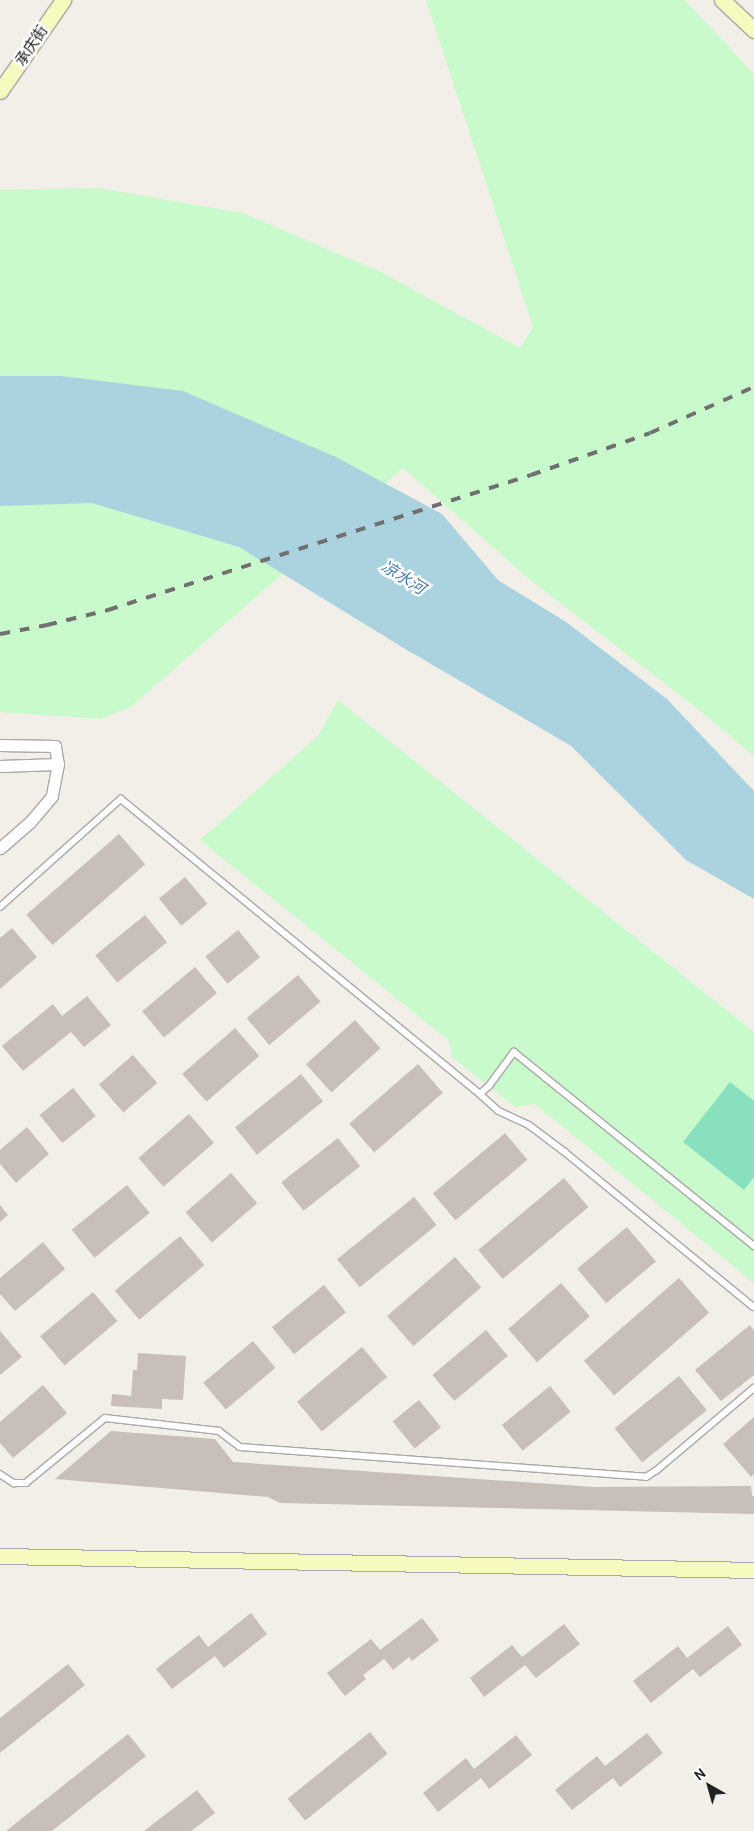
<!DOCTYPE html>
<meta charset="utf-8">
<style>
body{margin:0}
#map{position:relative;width:754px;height:1831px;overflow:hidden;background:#f2efe9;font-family:Cabin,"Noto Sans SC",sans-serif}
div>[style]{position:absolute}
.park>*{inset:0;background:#c8facc}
.pitch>*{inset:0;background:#88e0be}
.water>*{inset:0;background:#aad3df}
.building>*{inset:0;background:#c7bfb8;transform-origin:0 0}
.roads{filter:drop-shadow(1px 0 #a9a9a9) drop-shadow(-1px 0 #a9a9a9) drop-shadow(0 1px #a9a9a9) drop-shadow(0 -1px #a9a9a9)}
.lane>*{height:5.5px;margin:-2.75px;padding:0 2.75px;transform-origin:2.75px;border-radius:2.75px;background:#fff}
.street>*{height:11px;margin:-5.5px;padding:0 5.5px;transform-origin:5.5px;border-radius:5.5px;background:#fff}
.secondary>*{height:15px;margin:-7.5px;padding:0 7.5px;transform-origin:7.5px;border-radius:7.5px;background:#f7fabf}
.rail>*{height:4px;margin-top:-2px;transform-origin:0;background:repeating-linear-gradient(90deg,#707070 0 10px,transparent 0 20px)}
span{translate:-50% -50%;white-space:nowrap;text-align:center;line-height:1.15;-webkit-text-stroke:5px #fff;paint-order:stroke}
.street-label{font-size:15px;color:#222}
.water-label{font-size:16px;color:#4a7aab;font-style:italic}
.north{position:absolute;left:684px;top:1761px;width:50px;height:50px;-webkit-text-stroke:4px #fff;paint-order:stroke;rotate:322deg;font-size:14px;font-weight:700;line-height:20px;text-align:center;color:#222}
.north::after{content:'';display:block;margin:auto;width:18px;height:22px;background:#222;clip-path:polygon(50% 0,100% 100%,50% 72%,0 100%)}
</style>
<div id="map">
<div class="park">
<div style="clip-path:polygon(426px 0,685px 0,754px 74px,754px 756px,698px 709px,529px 579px,403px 468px,132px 706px,101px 719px,0 712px,0 190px,98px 188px,243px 213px,381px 272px,520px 348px,533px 327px)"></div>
<div style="clip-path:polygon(338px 700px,754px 1032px,754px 1283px,535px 1104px,515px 1107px,452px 1057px,449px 1041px,200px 840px,318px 736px)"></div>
</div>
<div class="pitch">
<div style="clip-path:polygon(730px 1082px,754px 1101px,754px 1177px,744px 1190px,683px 1142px)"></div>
</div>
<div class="water">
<div style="clip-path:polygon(0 376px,61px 376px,183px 391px,336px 457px,442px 514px,498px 580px,566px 622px,667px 699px,754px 791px,754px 899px,686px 860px,571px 746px,407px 650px,239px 547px,92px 503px,0 506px)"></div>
</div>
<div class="building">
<div style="left:119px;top:834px;width:40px;height:123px;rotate:49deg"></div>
<div style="left:185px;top:877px;width:35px;height:34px;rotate:50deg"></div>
<div style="left:145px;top:915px;width:35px;height:64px;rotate:51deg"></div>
<div style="clip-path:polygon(12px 928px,37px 957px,0 989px,0 938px)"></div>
<div style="left:238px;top:930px;width:35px;height:42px;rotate:51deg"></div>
<div style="left:195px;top:967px;width:34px;height:69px;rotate:50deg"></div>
<div style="left:298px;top:975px;width:35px;height:67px;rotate:50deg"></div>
<div style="clip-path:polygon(87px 996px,111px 1025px,84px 1047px,71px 1032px,23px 1071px,2px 1046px,53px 1004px,62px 1016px)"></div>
<div style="left:355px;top:1020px;width:38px;height:66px;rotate:48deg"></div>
<div style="left:235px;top:1028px;width:37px;height:70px;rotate:49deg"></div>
<div style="left:133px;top:1055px;width:37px;height:45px;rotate:49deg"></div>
<div style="left:418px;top:1064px;width:38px;height:91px;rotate:49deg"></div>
<div style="left:301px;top:1074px;width:35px;height:85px;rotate:51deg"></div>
<div style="left:73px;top:1088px;width:36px;height:43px;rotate:51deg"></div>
<div style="left:189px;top:1114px;width:38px;height:67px;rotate:49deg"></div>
<div style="clip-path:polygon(27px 1127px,49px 1154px,16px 1183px,0 1164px,0 1150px)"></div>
<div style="left:505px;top:1133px;width:35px;height:94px;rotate:50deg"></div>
<div style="left:338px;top:1138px;width:36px;height:72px;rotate:52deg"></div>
<div style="left:231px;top:1173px;width:40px;height:60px;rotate:49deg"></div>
<div style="left:564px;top:1178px;width:38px;height:112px;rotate:50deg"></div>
<div style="left:127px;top:1185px;width:36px;height:71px;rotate:51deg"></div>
<div style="left:414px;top:1197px;width:36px;height:99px;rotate:51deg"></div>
<div style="clip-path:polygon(0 1205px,8px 1215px,0 1222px)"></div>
<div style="left:627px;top:1227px;width:45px;height:65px;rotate:50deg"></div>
<div style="left:180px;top:1236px;width:38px;height:85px;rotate:50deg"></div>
<div style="clip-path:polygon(43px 1242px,65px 1269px,15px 1311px,0 1294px,0 1278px)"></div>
<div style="left:455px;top:1257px;width:40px;height:90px;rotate:49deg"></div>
<div style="left:679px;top:1278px;width:46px;height:126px;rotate:49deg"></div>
<div style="left:561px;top:1283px;width:44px;height:70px;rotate:49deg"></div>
<div style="left:324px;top:1285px;width:35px;height:67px;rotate:51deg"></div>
<div style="left:93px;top:1292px;width:38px;height:69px;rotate:50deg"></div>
<div style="clip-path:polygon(750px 1325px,754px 1331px,754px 1375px,721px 1401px,695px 1370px)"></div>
<div style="left:486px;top:1330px;width:34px;height:70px;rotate:50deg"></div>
<div style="clip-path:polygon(0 1331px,22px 1357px,0 1375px)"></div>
<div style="left:253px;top:1341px;width:35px;height:65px;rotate:50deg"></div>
<div style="left:362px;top:1347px;width:39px;height:85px;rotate:50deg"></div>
<div style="clip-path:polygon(138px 1353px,186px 1356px,183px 1400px,162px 1399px,162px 1409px,111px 1406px,112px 1394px,131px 1396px,133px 1370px,137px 1370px)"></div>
<div style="left:679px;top:1376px;width:44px;height:83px;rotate:51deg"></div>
<div style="clip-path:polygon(43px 1385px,67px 1413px,13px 1458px,0 1443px,0 1422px)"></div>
<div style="left:550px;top:1386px;width:33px;height:62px;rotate:51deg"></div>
<div style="left:419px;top:1400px;width:35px;height:34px;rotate:51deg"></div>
<div style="clip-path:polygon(754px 1417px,754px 1474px,751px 1477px,723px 1444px)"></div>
<div style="clip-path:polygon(111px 1431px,215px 1439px,233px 1462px,594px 1487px,751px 1486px,752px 1496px,754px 1496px,754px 1514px,280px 1503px,268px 1497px,55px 1479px)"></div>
<div style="clip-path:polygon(251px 1613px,267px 1634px,224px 1668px,215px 1656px,172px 1689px,156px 1669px,199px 1635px,208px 1647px)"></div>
<div style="clip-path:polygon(422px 1618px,439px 1640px,412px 1661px,409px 1657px,393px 1670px,384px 1659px,363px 1675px,366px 1679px,345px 1696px,327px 1673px,371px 1639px,380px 1650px)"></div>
<div style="clip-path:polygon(564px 1624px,580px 1644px,536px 1678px,525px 1665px,484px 1697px,470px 1678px,512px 1645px,522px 1657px)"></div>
<div style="clip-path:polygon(728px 1626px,742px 1645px,700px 1677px,693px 1669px,651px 1703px,633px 1681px,678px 1646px,687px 1658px)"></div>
<div style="clip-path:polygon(68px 1664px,85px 1685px,0 1753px,0 1718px)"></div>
<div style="left:370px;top:1732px;width:28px;height:106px;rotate:51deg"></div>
<div style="clip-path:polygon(647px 1733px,663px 1753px,620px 1787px,613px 1778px,572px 1810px,555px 1790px,597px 1756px,605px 1766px)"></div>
<div style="clip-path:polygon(128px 1734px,146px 1756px,52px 1831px,6px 1831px)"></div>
<div style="clip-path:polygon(516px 1735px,532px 1755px,489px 1789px,481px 1778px,438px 1812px,423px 1793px,466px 1758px,474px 1769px)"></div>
<div style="clip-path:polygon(197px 1790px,215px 1813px,191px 1831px,144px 1831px)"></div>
</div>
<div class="roads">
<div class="lane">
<div style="left:0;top:907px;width:162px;rotate:-41.8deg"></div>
<div style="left:121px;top:799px;width:465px;rotate:39.4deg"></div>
<div style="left:480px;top:1094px;width:12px;rotate:-42deg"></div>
<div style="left:489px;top:1086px;width:42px;rotate:-53.7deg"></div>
<div style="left:514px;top:1052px;width:309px;rotate:38.9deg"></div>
<div style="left:480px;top:1094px;width:25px;rotate:42deg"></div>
<div style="left:499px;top:1111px;width:33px;rotate:25deg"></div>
<div style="left:529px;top:1125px;width:45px;rotate:36.9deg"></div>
<div style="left:565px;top:1152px;width:244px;rotate:39.4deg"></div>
<div style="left:0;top:1474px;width:17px;rotate:33deg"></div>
<div style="left:14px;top:1483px;width:12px"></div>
<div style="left:26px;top:1483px;width:102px;rotate:-39.4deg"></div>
<div style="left:105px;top:1418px;width:115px;rotate:6.5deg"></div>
<div style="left:219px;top:1431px;width:26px;rotate:37deg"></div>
<div style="left:240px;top:1447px;width:407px;rotate:4.2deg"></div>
<div style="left:646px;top:1477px;width:13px;rotate:-32deg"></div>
<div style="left:657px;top:1470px;width:127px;rotate:-40.2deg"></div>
</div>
<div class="street">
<div style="left:0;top:745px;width:55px;rotate:1deg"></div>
<div style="left:55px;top:746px;width:18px;rotate:81deg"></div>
<div style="left:58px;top:764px;width:33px;rotate:101deg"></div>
<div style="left:52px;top:796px;width:34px;rotate:130deg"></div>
<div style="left:30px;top:822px;width:40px;rotate:139deg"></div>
<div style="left:0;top:766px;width:58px;rotate:-2deg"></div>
</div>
<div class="secondary">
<div style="left:722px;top:0;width:44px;rotate:43.2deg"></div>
<div style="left:0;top:91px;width:111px;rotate:-55.3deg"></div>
<div style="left:0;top:1556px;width:754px;rotate:1.06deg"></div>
</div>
</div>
<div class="rail">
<div style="left:0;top:634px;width:48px;rotate:-10.8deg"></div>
<div style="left:47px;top:625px;width:63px;rotate:-13.8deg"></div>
<div style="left:108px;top:610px;width:444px;rotate:-17.7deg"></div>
<div style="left:531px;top:475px;width:126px;rotate:-19.4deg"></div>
<div style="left:650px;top:433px;width:114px;rotate:-23.9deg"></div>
</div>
<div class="street-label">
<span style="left:32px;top:46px;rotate:-56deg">承庆街</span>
</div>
<div class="water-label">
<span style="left:403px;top:578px;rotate:32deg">凉水河</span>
</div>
<div class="north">N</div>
</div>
